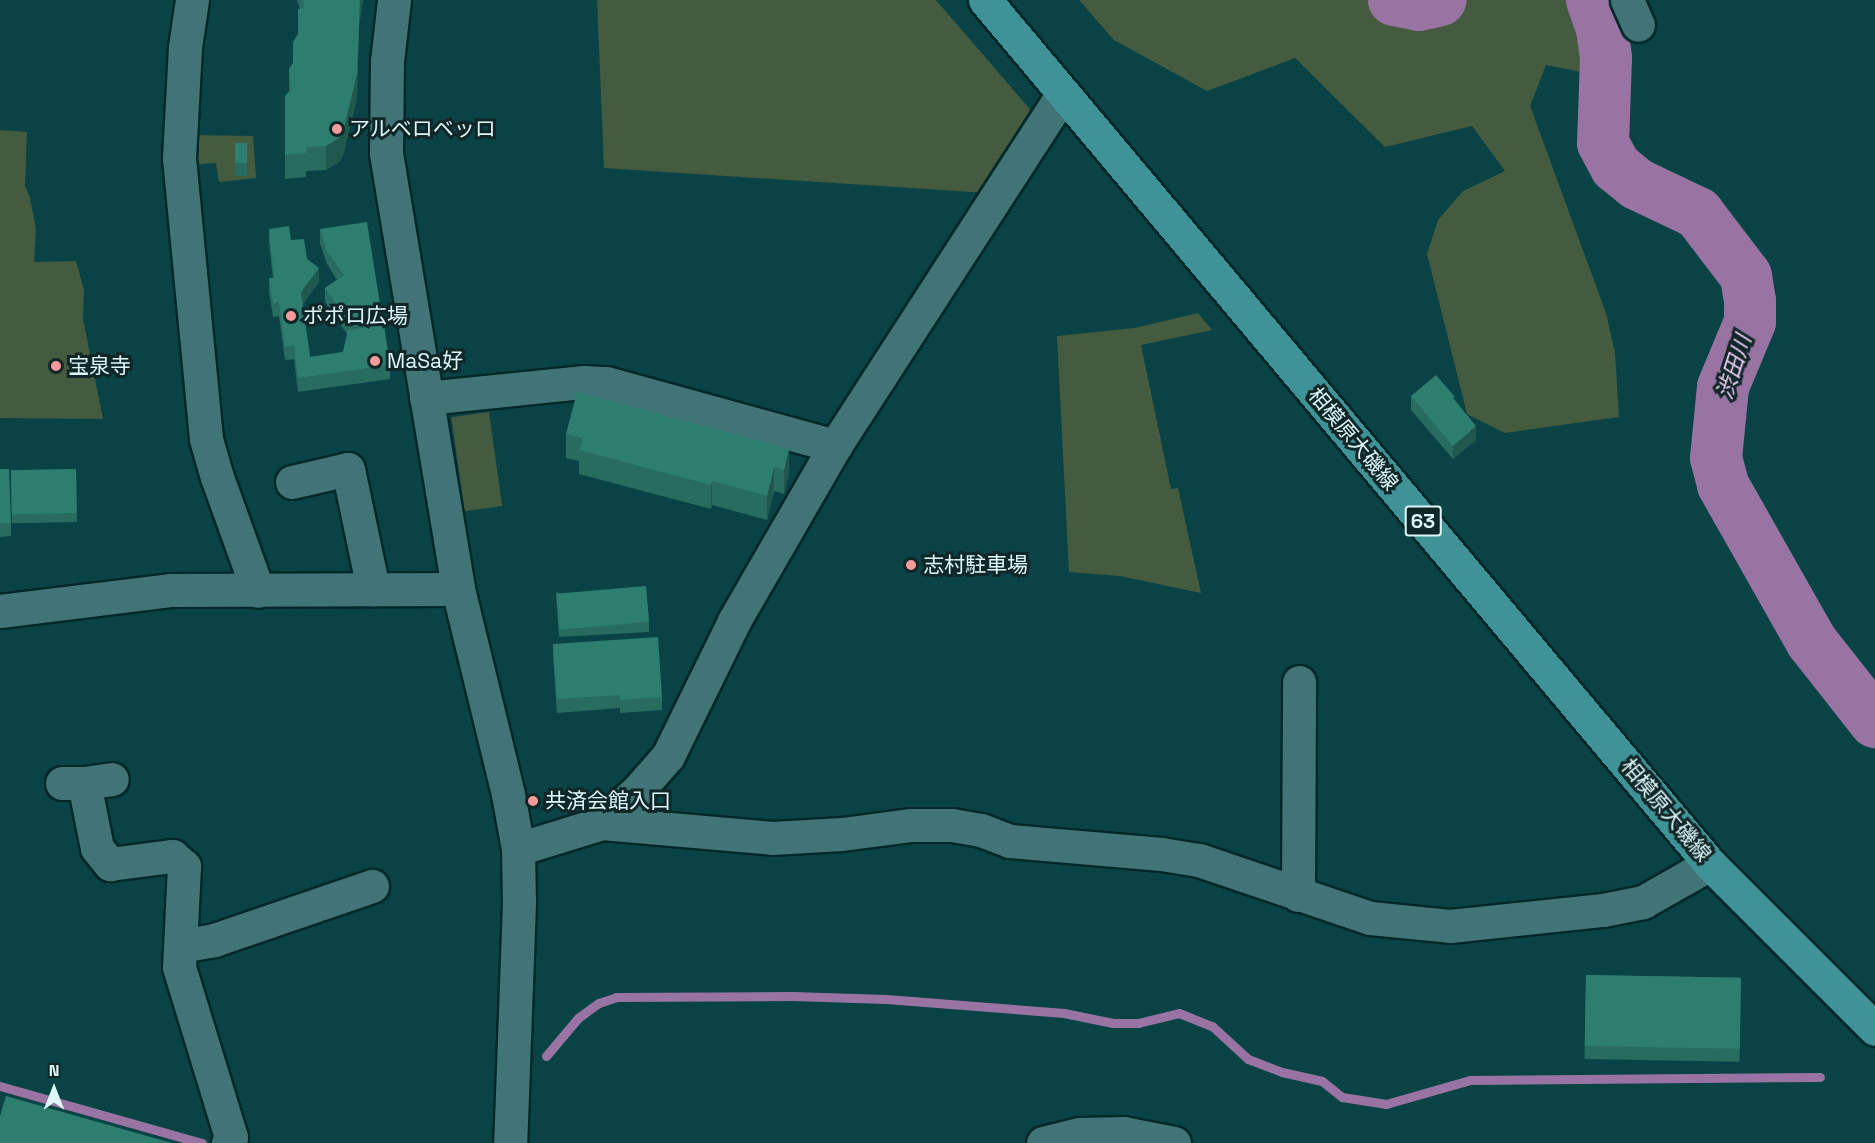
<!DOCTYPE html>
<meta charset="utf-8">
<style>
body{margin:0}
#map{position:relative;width:1875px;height:1143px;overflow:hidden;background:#0a4345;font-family:"Space Grotesk","Noto Sans JP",sans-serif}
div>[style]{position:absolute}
.green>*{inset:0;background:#455b3f;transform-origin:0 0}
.stream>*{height:9px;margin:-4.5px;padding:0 4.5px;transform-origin:4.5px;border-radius:4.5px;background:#9974a3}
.river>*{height:52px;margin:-26px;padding:0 26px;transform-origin:26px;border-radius:26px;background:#9974a3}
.roads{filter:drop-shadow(2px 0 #002829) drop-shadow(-2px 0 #002829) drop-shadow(0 2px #002829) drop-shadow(0 -2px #002829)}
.street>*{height:33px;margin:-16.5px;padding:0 16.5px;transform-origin:16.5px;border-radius:16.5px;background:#417476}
.secondary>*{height:33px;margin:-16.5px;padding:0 16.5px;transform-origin:16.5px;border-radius:16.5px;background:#417476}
.primary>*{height:33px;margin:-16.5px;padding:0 16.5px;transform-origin:16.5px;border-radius:16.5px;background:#3f9396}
.wall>*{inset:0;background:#276c5f;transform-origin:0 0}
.shaded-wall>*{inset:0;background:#20584e}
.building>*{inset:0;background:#2d7e6f;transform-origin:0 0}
.dots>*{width:16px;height:16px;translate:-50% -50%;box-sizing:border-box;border:3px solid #102627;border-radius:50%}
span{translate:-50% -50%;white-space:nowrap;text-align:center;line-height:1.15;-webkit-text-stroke:6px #102627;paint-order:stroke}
.shield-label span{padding:2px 4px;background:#102627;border:2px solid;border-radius:4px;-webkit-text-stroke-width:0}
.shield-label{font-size:20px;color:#ddf7f8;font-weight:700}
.poi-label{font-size:21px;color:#ddf7f8}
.left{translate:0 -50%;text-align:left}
.street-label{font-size:21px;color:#ddf7f8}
.water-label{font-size:22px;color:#efcef8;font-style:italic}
.north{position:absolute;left:24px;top:1059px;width:60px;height:60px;-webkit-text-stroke:4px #102627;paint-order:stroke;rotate:0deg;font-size:16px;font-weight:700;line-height:24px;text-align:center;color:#ddf7f8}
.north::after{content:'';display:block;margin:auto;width:21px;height:27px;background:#ddf7f8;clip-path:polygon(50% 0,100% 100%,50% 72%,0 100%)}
</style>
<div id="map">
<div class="green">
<div style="clip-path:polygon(597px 0,936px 0,1035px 115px,988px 193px,604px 168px)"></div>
<div style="clip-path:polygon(1079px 0,1612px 0,1619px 26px,1582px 72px,1546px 65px,1530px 106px,1606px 313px,1615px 353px,1619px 417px,1505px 433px,1467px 414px,1427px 254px,1438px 220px,1463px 191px,1505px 171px,1472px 126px,1385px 147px,1295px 58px,1207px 91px,1114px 40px)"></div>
<div style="clip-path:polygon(0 130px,27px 132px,25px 186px,30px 198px,36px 229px,34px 262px,76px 261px,84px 290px,83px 319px,103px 419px,0 418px)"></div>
<div style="clip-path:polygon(190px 135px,253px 136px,256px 178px,219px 182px,216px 163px,200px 164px,194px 160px)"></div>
<div style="clip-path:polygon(1198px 313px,1212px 330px,1141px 345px,1171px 489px,1178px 488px,1201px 593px,1120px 576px,1069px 572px,1057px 336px,1135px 328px)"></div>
<div style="left:489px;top:412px;width:95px;height:38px;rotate:82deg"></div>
</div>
<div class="stream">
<div style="left:546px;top:1056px;width:50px;rotate:-49.9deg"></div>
<div style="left:578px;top:1018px;width:26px;rotate:-36deg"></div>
<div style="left:599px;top:1003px;width:18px;rotate:-19deg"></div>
<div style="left:616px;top:997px;width:176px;rotate:-0.3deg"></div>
<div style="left:792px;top:996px;width:94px;rotate:1.8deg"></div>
<div style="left:886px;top:999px;width:179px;rotate:4.5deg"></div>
<div style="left:1064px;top:1013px;width:50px;rotate:11.5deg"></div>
<div style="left:1113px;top:1023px;width:25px"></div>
<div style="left:1138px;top:1023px;width:42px;rotate:-13.7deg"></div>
<div style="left:1179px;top:1013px;width:35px;rotate:22deg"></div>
<div style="left:1212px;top:1026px;width:49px;rotate:42.5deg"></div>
<div style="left:1248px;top:1059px;width:36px;rotate:21deg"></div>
<div style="left:1282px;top:1072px;width:41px;rotate:12.7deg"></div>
<div style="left:1322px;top:1081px;width:26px;rotate:39deg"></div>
<div style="left:1342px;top:1097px;width:45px;rotate:9deg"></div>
<div style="left:1386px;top:1104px;width:87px;rotate:-15.9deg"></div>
<div style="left:1470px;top:1080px;width:350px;rotate:-0.5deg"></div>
<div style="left:0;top:1086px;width:210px;rotate:15.8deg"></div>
</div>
<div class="river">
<div style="left:1394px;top:0;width:25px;rotate:11deg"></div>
<div style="left:1419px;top:5px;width:22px;rotate:-13deg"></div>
<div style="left:1592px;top:0;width:31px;rotate:71deg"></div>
<div style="left:1602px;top:29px;width:29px;rotate:82deg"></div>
<div style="left:1606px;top:58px;width:85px;rotate:92deg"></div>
<div style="left:1603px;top:143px;width:27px;rotate:62deg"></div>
<div style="left:1616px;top:167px;width:27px;rotate:39deg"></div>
<div style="left:1637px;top:184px;width:68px;rotate:25.4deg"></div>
<div style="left:1698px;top:213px;width:79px;rotate:52.7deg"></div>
<div style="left:1746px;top:276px;width:25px;rotate:81deg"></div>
<div style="left:1750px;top:301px;width:21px;rotate:90deg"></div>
<div style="left:1750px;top:322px;width:70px;rotate:112.6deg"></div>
<div style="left:1723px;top:387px;width:71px;rotate:95.6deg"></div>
<div style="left:1716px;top:458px;width:28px;rotate:75deg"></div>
<div style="left:1723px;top:485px;width:180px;rotate:60.5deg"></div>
<div style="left:1812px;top:642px;width:102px;rotate:51.8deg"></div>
</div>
<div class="roads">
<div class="street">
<div style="left:192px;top:0;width:48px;rotate:98.5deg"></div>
<div style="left:185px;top:47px;width:111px;rotate:93.1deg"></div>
<div style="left:179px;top:158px;width:282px;rotate:84.5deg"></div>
<div style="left:206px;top:439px;width:40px;rotate:74deg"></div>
<div style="left:217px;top:477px;width:121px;rotate:70.2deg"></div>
<div style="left:1627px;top:0;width:27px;rotate:66deg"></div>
<div style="left:292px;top:482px;width:57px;rotate:-13.1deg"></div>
<div style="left:348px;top:469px;width:123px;rotate:78.2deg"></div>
<div style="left:0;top:611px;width:171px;rotate:-7deg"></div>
<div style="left:170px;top:590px;width:288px;rotate:-0.2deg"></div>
<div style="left:62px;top:783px;width:22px"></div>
<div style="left:84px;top:783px;width:66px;rotate:78.7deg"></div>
<div style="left:97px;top:848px;width:21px;rotate:51deg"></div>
<div style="left:110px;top:864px;width:63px;rotate:-7.4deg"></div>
<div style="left:172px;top:856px;width:16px;rotate:40deg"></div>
<div style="left:184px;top:866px;width:101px;rotate:92.8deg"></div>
<div style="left:179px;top:967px;width:178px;rotate:73deg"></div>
<div style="left:231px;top:1137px;width:7px;rotate:117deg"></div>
<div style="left:84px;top:783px;width:28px;rotate:-8deg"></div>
<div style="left:602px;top:823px;width:171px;rotate:5deg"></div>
<div style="left:772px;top:838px;width:70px;rotate:-3.3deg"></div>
<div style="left:842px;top:834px;width:70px;rotate:-7.4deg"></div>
<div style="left:911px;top:825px;width:41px"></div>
<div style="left:952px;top:825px;width:29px;rotate:10deg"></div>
<div style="left:981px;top:830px;width:31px;rotate:21deg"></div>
<div style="left:1010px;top:841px;width:152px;rotate:4.9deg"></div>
<div style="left:1161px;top:854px;width:38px;rotate:9deg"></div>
<div style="left:1199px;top:860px;width:181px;rotate:18.7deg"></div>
<div style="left:1370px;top:918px;width:80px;rotate:5.7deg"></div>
<div style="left:1450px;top:926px;width:154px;rotate:-6deg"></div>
<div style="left:1603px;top:910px;width:41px;rotate:-11.3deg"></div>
<div style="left:1643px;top:902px;width:77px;rotate:-29.6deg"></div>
<div style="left:518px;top:849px;width:88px;rotate:-17.2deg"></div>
<div style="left:602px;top:823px;width:49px;rotate:-42.5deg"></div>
<div style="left:638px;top:790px;width:45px;rotate:-48.6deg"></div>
<div style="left:668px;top:756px;width:150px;rotate:-63.9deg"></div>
<div style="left:734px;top:621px;width:202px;rotate:-60deg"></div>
<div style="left:835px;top:446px;width:420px;rotate:-57.1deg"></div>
<div style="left:1298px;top:895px;width:213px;rotate:-89.7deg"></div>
<div style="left:181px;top:946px;width:34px;rotate:-10deg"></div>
<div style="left:214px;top:940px;width:167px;rotate:-18.9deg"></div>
<div style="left:1043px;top:1143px;width:38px;rotate:-14deg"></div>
<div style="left:1080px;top:1134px;width:43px;rotate:-1.3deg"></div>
<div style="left:1123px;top:1133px;width:52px;rotate:11.1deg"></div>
</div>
<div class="secondary">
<div style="left:394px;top:0;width:61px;rotate:96.5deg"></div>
<div style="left:387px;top:61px;width:92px;rotate:90.6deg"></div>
<div style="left:386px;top:153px;width:442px;rotate:80.6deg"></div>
<div style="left:458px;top:589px;width:211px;rotate:76.3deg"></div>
<div style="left:508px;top:794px;width:56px;rotate:79.7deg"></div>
<div style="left:518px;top:849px;width:54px;rotate:88.9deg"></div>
<div style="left:519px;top:903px;width:240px;rotate:92.1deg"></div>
<div style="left:426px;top:398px;width:159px;rotate:-5.8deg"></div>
<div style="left:584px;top:382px;width:22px;rotate:3deg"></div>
<div style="left:606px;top:383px;width:238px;rotate:15.4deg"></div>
</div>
<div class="primary">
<div style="left:985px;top:0;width:1128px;rotate:50deg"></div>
<div style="left:1710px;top:864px;width:233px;rotate:45deg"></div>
</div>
</div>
<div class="wall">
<div style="clip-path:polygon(297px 0,363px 0,359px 26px,357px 98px,343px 156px,339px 162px,326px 170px,306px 171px,306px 177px,285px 179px,285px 96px,289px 92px,289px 69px,293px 63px,298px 34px,300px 9px)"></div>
<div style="left:235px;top:143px;width:12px;height:33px"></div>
<div style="clip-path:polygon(269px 229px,291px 240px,307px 259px,319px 282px,303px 304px,310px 357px,343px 352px,347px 334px,325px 302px,325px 288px,337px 280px,327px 264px,320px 243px,320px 229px,382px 317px,382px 325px,390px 365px,390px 379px,298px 392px,294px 359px,285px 360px,279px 316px,273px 317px,269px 292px,269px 278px,273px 278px,269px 243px)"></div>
<div style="clip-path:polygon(1411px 396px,1455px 400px,1476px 440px,1453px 459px,1411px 410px)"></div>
<div style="clip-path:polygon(566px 434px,789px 449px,789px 473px,784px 494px,774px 491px,767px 520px,712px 505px,711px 509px,579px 474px,579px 461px,566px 458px)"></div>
<div style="clip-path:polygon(0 469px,11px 523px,11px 536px,0 537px)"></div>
<div style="left:76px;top:469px;width:53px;height:65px;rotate:89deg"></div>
<div style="clip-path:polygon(556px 592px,649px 622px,649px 632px,559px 637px)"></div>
<div style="clip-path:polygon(553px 644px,662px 697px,662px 710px,620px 713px,620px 708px,557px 713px,553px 658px)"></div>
<div style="left:1586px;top:975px;width:155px;height:84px;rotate:1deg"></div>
</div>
<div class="shaded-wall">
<div style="clip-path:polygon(360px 0,363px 0,359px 26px,357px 98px,343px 156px,339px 162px,326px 170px,326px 146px)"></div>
<div style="clip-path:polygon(319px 268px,319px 282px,301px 306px,301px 292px)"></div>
<div style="clip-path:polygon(1476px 426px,1476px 440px,1453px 459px,1453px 446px)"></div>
<div style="clip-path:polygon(789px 449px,789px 473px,784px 494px,784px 470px)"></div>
<div style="clip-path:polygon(774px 467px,774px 491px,767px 520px,767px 496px)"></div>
<div style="clip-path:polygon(712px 481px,712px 505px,711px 509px,711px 485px)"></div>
</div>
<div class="building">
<div style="clip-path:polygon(303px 0,360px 0,357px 74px,343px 132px,339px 138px,326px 146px,306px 147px,306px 153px,285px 155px,285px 96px,291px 90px,289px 69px,293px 63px,293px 42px,298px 34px,298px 9px,304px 8px)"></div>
<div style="left:235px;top:143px;width:12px;height:20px"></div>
<div style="clip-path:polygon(367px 222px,382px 317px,348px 322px,325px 288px,344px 275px,327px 251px,320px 229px)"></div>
<div style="clip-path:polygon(289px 226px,291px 240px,304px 239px,307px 259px,319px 268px,301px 292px,310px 357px,343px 352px,348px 330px,384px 325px,390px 365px,298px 378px,294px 345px,285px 347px,279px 302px,273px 303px,269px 278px,274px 278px,269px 229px)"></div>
<div style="clip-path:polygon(1436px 375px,1455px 397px,1453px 398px,1476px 426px,1453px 446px,1411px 396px)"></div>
<div style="clip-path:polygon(577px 392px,789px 449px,784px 470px,774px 467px,767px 496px,712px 481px,711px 485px,579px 450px,583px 438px,566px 434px)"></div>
<div style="clip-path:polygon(0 469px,9px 469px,11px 523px,0 523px)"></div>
<div style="left:76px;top:469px;width:44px;height:65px;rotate:89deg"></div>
<div style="left:646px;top:586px;width:36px;height:90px;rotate:85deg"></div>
<div style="clip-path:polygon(658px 637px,662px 697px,620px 700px,620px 695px,557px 699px,553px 644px)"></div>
<div style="left:1586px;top:975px;width:155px;height:71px;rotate:1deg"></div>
<div style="clip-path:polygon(6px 1096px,172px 1143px,0 1143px,0 1116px)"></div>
</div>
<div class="dots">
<div style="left:337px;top:129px;background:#f59b9c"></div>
<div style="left:291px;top:316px;background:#f59b9c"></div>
<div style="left:375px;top:361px;background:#f59b9c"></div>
<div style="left:56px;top:366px;background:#f59b9c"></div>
<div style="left:911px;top:565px;background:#f59b9c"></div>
<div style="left:533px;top:801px;background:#f59b9c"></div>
</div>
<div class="shield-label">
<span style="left:1423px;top:521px">63</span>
</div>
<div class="poi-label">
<span class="left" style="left:349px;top:129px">アルベロベッロ</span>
<span class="left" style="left:303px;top:316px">ポポロ広場</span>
<span class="left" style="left:387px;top:361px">MaSa好</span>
<span class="left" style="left:68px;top:366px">宝泉寺</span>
<span class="left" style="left:923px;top:565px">志村駐車場</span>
<span class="left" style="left:545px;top:801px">共済会館入口</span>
</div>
<div class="street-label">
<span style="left:1353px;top:439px;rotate:50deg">相模原大磯線</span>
<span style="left:1666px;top:810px;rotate:50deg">相模原大磯線</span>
</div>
<div class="water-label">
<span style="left:1734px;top:367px;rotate:-72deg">渋田川</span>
</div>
<div class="north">N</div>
</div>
